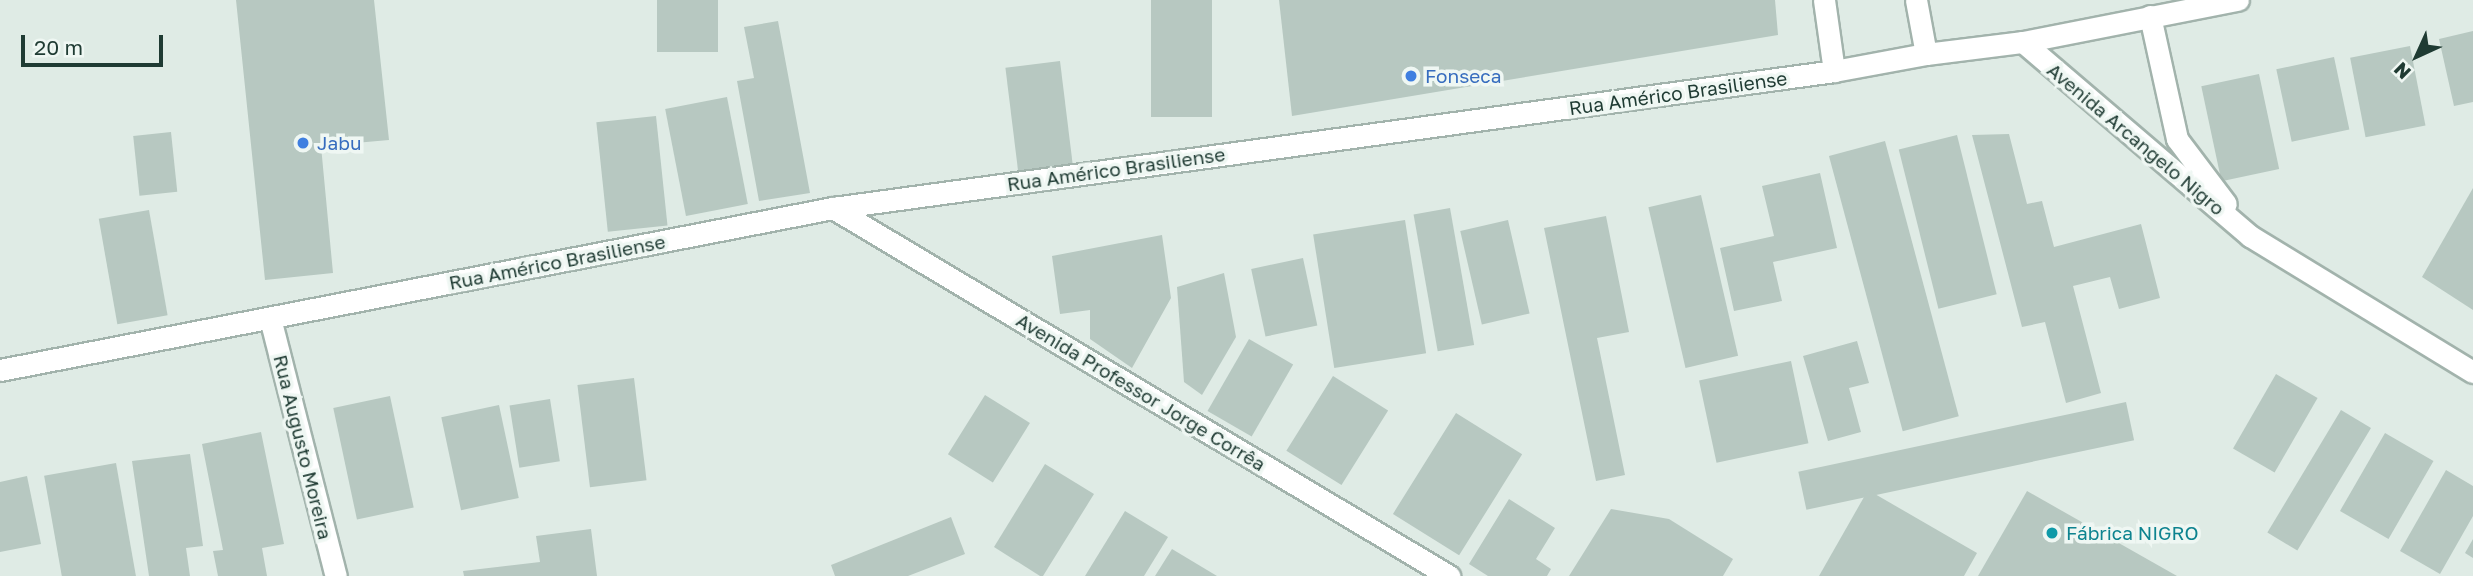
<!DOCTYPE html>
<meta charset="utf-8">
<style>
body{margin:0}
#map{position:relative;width:2473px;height:576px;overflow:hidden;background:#dfebe5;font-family:"Golos Text",sans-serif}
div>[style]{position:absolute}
.building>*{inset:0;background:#b7c8c1;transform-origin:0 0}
.roads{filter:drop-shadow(2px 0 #a2b3ac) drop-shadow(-2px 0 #a2b3ac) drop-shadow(0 2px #a2b3ac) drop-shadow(0 -2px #a2b3ac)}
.street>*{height:21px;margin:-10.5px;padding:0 10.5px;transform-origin:10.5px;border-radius:10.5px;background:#fff}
.dots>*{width:19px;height:19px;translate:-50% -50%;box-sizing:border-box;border:4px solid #eff7f3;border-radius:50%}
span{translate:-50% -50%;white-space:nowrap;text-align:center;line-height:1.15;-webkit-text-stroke:7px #eff7f3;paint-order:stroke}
.shop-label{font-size:19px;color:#366cbe}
.left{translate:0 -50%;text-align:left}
.street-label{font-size:19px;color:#1f3b33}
.culture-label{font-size:19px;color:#0d838f}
.north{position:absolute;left:2382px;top:21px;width:70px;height:70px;-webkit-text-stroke:5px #eff7f3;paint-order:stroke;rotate:225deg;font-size:19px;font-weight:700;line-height:28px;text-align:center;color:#1f3b33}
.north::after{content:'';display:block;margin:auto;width:24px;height:32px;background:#1f3b33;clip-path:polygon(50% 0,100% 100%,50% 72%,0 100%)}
.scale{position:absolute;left:21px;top:35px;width:142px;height:32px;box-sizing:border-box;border:4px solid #1f3b33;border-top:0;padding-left:9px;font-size:21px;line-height:24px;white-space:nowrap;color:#1f3b33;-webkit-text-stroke:5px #eff7f3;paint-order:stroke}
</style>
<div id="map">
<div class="building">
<div style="clip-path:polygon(236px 0,374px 0,389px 140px,321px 146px,333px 273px,265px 280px)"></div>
<div style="left:657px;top:0;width:61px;height:52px"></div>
<div style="left:1151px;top:0;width:61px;height:117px"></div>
<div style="clip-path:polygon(1279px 0,1775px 0,1778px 35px,1292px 116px)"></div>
<div style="clip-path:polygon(778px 21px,810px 193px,759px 201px,737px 81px,754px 78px,744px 27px)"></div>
<div style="clip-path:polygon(2473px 31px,2473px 102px,2454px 106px,2439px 39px)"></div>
<div style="left:2410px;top:46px;width:81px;height:61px;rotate:79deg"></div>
<div style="left:2334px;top:57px;width:74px;height:59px;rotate:78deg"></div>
<div style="left:1060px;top:61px;width:104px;height:55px;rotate:83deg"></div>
<div style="left:2259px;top:74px;width:97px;height:59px;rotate:78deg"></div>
<div style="left:727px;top:97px;width:109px;height:63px;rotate:79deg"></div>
<div style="left:656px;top:116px;width:110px;height:60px;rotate:84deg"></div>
<div style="left:171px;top:132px;width:60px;height:38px;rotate:84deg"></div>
<div style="clip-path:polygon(2009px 134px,2027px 204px,2042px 201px,2054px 247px,2141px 224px,2160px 298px,2119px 309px,2110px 277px,2073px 286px,2101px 393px,2066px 403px,2045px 322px,2022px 327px,1972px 135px)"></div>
<div style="left:1957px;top:135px;width:164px;height:60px;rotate:76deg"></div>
<div style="left:1885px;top:141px;width:285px;height:58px;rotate:75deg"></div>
<div style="clip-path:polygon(1820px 173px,1837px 248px,1773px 262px,1782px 301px,1734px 311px,1720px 248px,1774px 236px,1762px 186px)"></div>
<div style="clip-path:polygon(2473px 188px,2473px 310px,2422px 277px)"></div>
<div style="left:1701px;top:195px;width:165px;height:54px;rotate:77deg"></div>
<div style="left:1450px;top:208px;width:139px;height:37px;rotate:80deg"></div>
<div style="left:149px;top:210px;width:107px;height:51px;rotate:80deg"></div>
<div style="clip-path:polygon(1606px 216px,1629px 332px,1597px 338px,1625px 475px,1596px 481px,1544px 228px)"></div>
<div style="left:1405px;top:220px;width:135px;height:93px;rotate:81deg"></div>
<div style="left:1508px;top:220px;width:96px;height:49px;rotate:77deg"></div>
<div style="clip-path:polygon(1162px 235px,1171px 298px,1132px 368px,1090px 339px,1090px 310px,1060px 314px,1052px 256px)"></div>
<div style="left:1303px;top:258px;width:69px;height:53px;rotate:78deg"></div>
<div style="clip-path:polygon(1224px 273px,1236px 337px,1202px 395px,1184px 382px,1177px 287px)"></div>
<div style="left:1249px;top:339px;width:51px;height:83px;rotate:30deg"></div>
<div style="clip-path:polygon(1857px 341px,1869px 383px,1849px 388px,1861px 432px,1828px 441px,1803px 356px)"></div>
<div style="left:1791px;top:361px;width:84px;height:94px;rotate:78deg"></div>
<div style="left:2276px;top:374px;width:48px;height:86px;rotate:30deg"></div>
<div style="left:1333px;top:376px;width:65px;height:88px;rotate:32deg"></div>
<div style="left:634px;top:378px;width:103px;height:57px;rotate:83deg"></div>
<div style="left:985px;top:395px;width:53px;height:70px;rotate:32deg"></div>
<div style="left:390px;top:396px;width:114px;height:58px;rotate:78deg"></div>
<div style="left:550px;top:399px;width:63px;height:41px;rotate:81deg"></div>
<div style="left:2126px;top:402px;width:39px;height:335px;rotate:78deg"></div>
<div style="left:499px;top:405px;width:95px;height:59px;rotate:78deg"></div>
<div style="left:2341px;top:410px;width:35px;height:143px;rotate:31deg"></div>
<div style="left:1456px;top:413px;width:78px;height:119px;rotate:32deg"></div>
<div style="clip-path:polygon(261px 432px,284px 544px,262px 548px,267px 576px,218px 576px,213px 551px,223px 550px,202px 444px)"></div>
<div style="left:2385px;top:433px;width:56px;height:90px;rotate:30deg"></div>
<div style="clip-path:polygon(190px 454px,203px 546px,186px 548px,190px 576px,149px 576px,132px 461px)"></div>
<div style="left:116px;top:463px;width:115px;height:73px;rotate:80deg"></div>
<div style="clip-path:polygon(1045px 464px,1094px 494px,1043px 576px,1040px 576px,994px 547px)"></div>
<div style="clip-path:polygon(2446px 470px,2473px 486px,2473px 516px,2440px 574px,2400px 551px)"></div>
<div style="clip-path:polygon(27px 476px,41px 544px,0 552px,0 482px)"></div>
<div style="clip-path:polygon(1868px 490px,1977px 553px,1964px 576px,1819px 576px)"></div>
<div style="clip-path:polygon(2027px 491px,2177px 576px,1978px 576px)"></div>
<div style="clip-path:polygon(1509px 499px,1555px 528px,1536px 559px,1551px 569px,1547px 576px,1488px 576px,1469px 564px)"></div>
<div style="clip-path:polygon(1611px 509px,1669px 519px,1733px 559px,1723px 576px,1569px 576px)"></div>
<div style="clip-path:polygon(1125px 511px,1168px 537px,1144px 576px,1085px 576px)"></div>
<div style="clip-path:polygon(951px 517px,965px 554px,908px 576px,835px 576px,831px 565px)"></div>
<div style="clip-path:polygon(591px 529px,597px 576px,464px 576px,463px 571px,540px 562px,536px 536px)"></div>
<div style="clip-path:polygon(2473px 539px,2473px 558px,2465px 553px)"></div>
<div style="clip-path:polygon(1172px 549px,1217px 576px,1155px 576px)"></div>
</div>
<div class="roads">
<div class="street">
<div style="left:1824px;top:0;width:72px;rotate:82deg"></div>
<div style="left:1916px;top:0;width:55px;rotate:79.5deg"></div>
<div style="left:2150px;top:16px;width:126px;rotate:77.6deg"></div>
<div style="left:2177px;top:139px;width:81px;rotate:53deg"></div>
<div style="left:2023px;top:42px;width:299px;rotate:40.5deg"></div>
<div style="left:2250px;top:236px;width:261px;rotate:31.4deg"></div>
<div style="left:833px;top:208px;width:718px;rotate:30.85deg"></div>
<div style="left:270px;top:318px;width:266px;rotate:75.7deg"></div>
<div style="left:0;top:370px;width:849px;rotate:-11.01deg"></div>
<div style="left:833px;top:208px;width:1010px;rotate:-7.79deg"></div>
<div style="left:1834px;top:71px;width:94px;rotate:-10.5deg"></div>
<div style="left:1926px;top:54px;width:98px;rotate:-7.1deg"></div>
<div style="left:2023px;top:42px;width:219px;rotate:-11.1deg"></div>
</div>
</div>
<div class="dots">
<div style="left:1411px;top:76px;background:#3f7fe0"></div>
<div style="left:303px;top:143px;background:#3f7fe0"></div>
<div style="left:2052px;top:533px;background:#0f9aa8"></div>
</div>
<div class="shop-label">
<span class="left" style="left:1425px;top:76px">Fonseca</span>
<span class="left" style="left:317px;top:143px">Jabu</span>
</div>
<div class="street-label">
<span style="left:1678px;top:93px;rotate:-8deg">Rua Américo Brasiliense</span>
<span style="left:2136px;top:139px;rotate:40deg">Avenida Arcangelo Nigro</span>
<span style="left:1116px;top:169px;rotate:-8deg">Rua Américo Brasiliense</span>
<span style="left:557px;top:262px;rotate:-11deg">Rua Américo Brasiliense</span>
<span style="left:1141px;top:392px;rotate:31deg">Avenida Professor Jorge Corrêa</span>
<span style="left:303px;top:447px;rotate:76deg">Rua Augusto Moreira</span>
</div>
<div class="culture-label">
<span class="left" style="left:2066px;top:533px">Fábrica NIGRO</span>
</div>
<div class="north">N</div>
<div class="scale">20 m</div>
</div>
